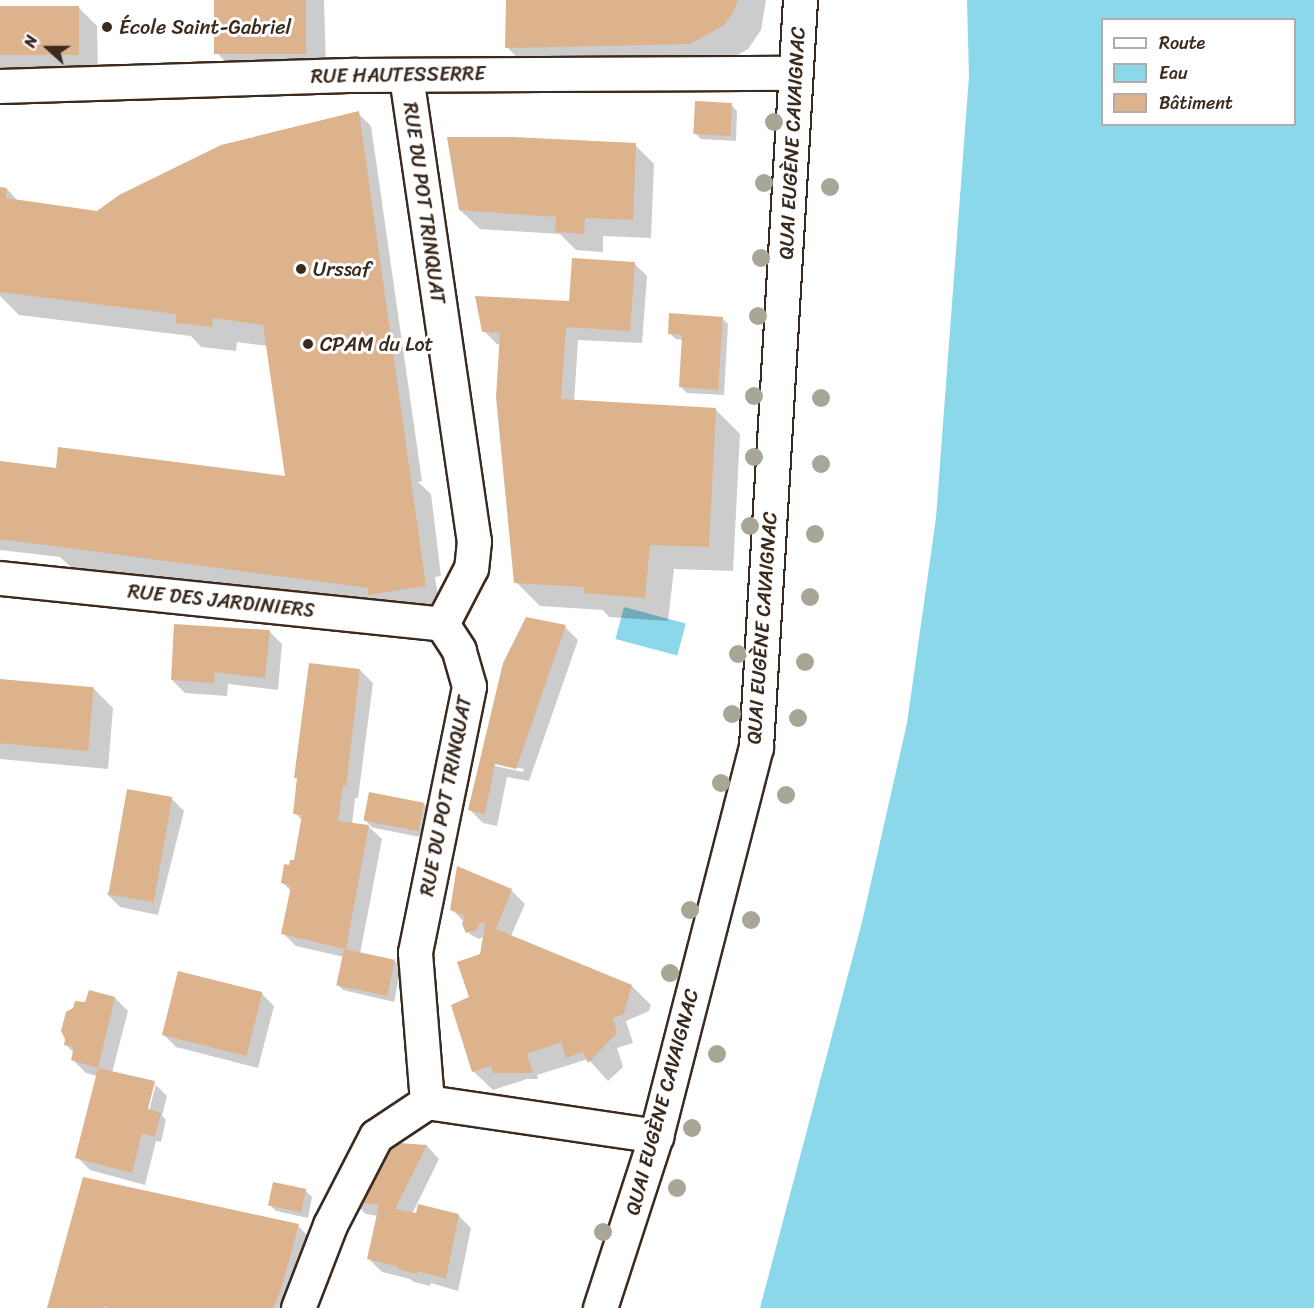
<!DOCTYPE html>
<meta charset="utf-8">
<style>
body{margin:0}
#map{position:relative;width:1314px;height:1308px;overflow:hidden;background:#fff;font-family:Sriracha,sans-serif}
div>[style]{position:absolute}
.water>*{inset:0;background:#8bd8ea;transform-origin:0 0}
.shadow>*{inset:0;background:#0003}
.building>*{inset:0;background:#ddb38d;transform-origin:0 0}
.roads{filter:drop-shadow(2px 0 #3b2a1e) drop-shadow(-2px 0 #3b2a1e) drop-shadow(0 2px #3b2a1e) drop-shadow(0 -2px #3b2a1e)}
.minor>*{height:33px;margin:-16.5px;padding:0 16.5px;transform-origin:16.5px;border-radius:16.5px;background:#fff}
.tertiary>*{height:33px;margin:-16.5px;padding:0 16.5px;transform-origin:16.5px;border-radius:16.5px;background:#fff}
.trees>*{width:18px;height:18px;margin:-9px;border-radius:50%;background:#a8a696}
.dots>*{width:16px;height:16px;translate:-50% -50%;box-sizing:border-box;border:3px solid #fff;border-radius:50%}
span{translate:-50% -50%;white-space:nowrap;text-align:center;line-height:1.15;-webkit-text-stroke:6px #fff;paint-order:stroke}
.poi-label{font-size:20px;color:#3b2a1e}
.left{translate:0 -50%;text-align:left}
.street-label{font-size:20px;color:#3b2a1e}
.legend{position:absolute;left:1101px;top:18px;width:195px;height:108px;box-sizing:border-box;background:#fff;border:2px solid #b1aaa5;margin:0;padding:8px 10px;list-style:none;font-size:18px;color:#3b2a1e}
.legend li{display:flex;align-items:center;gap:12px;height:30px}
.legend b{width:30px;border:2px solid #b1aaa5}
.north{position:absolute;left:18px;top:18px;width:60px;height:60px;-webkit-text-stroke:4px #fff;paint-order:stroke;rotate:291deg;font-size:16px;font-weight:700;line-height:24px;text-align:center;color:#3b2a1e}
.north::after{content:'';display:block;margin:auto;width:21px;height:27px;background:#3b2a1e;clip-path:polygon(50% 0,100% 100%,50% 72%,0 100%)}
</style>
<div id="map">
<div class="water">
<div style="clip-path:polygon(evenodd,967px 0,1314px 0,1314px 1308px,760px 1308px,862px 922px,907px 723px,936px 518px,969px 76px,967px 0,1102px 20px,1294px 20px,1294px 124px,1102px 124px,1102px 20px)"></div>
<div style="left:624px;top:607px;width:64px;height:33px;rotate:15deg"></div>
</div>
<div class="shadow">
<div style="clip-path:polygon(216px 0,324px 0,326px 70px,236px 72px,217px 53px)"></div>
<div style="clip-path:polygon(507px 0,766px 0,761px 30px,748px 49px,715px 68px,531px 72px,507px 47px)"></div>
<div style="clip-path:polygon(78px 7px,97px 26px,98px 74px,0 75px,0 9px)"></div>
<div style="clip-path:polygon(731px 105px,737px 111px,736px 141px,701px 139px,695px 133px)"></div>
<div style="clip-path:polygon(358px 113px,371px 126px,422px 481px,418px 482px,431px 494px,441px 576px,435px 577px,438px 597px,436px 600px,446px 610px,386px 611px,72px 568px,60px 557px,0 550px,0 463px,55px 470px,289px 479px,268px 346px,237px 342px,236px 351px,201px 347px,191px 336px,19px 315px,0 296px,0 188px,7px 189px,18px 201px,98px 213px)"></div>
<div style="clip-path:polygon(635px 145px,654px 164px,651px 238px,603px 236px,603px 252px,576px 250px,560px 234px,480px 229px,460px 210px)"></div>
<div style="clip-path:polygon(634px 263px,647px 276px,642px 343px,578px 340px,574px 403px,716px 410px,740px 434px,733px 571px,674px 569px,668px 621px,609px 617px,603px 610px,540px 606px,516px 582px,500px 345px,497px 344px,484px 331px,570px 303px)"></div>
<div style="clip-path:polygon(722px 318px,728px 324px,724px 395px,687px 393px,680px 386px,683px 340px,676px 339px,669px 333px)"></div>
<div style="clip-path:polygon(evenodd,565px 627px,578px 640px,529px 781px,507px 777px,497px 826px,483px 823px,470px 810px,565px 627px,495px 763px,524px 769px,523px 772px,495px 766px,495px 763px)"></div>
<div style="clip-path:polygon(269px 631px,282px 644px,278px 690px,228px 684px,227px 696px,185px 693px,172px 680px)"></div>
<div style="clip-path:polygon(360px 670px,373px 683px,358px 798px,355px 798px,352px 824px,369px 827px,382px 839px,360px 954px,395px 961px,401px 968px,394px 1002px,343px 990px,337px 984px,344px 957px,296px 946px,283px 933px,291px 891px,282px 882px,295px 862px,303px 821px,295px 813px,299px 780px,296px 777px)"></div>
<div style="clip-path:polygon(0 681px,94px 689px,113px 708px,108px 769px,0 759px)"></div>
<div style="clip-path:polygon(171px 798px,184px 811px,158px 915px,120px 907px,107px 894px)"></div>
<div style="clip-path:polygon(424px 804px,430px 811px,425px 838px,370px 827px,372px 827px,366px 821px)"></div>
<div style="clip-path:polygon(458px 868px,512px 891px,525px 904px,511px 936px,632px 986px,651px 1005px,649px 1011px,626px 1021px,633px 1043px,617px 1048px,623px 1067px,608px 1081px,588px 1059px,537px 1075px,538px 1079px,527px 1079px,493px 1090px,473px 1071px,470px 998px,485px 936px,479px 939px,471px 935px,464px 928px,465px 923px,452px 909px)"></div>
<div style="clip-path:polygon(261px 993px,274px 1006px,258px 1068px,176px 1047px,163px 1034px)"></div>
<div style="clip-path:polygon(evenodd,115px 998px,128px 1011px,112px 1073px,154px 1083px,167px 1096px,162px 1116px,166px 1120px,161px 1142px,156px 1141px,145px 1185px,90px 1170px,77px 1157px,97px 1076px,86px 1073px,73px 1060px,74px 1053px,66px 1045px,86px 1004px,115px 998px,153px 1084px,156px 1084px,149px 1111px,146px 1111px,153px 1084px)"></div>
<div style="clip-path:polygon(399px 1144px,427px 1146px,439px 1159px,412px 1214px,458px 1215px,471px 1228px,458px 1291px,431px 1283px,430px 1286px,414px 1282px,410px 1279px,382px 1272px,369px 1259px,378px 1216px,366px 1214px,353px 1201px)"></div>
<div style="clip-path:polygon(274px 1184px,306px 1191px,312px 1197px,308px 1218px,276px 1211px,270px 1205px)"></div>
<div style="clip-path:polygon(298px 1226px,311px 1239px,297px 1308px,49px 1308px)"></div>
</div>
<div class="building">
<div style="left:214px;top:0;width:92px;height:54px"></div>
<div style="clip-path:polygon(506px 0,738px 0,733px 13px,724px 25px,690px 44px,505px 48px)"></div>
<div style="left:79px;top:6px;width:49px;height:79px;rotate:90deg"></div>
<div style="left:732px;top:103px;width:33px;height:37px;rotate:93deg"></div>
<div style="clip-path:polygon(359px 111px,426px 586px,368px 595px,368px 588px,0 539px,0 461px,56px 468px,58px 447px,285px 476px,263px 325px,213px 318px,212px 327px,176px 323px,176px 314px,0 292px,0 187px,7px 188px,6px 198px,97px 211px,119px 195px,221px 145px)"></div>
<div style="clip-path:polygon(447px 137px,513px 137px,636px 143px,633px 220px,585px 218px,584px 234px,555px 232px,556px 217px,459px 210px)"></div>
<div style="clip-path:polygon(572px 258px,635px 262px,630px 331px,566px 327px,561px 399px,716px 408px,709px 547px,650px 545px,645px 598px,584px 593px,584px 587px,514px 583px,496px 397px,500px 333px,482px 332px,475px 296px,569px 301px)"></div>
<div style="clip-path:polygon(669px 313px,723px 317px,718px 390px,679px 387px,682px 335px,668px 334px)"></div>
<div style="clip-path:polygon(526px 617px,566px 625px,516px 769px,495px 764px,485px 814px,468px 810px,503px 663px)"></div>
<div style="clip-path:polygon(174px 624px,270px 630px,265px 678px,215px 672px,214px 683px,171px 680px)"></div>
<div style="clip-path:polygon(309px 663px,360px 669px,346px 786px,343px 786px,338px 821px,369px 825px,346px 949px,281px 934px,291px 886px,281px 883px,284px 864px,289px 865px,290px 860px,294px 860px,302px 815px,293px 814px,297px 778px,294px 778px)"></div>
<div style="left:0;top:679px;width:94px;height:64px;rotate:5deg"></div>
<div style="left:127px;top:789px;width:46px;height:107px;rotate:10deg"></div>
<div style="left:369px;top:792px;width:56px;height:29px;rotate:11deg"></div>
<div style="clip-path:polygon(457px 866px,512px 889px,496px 929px,632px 985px,624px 1014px,613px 1018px,617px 1033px,588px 1063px,583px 1052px,566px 1058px,561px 1042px,527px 1054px,533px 1073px,493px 1073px,491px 1066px,472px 1072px,451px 1005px,469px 997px,457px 962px,480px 954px,485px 924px,480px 922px,477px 930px,466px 933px,462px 924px,465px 916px,450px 910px)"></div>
<div style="left:344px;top:949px;width:52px;height:37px;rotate:12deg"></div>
<div style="left:178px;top:971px;width:87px;height:66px;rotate:14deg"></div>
<div style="clip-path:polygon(89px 990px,115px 997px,98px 1068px,71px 1060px,74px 1047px,64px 1045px,65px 1039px,61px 1031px,66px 1012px,73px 1008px,75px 1001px,85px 1002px)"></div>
<div style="clip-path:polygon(98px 1068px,155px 1081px,148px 1109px,161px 1113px,155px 1137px,142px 1133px,132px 1173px,75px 1158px)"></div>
<div style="clip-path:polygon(399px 1143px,427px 1145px,395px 1209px,416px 1213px,418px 1204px,459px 1214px,446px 1279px,418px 1271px,418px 1274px,399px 1270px,399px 1267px,367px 1259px,379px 1205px,352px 1202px,377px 1154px)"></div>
<div style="clip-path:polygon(83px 1177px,299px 1224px,281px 1290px,273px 1308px,109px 1308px,104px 1306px,104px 1308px,47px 1308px)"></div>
<div style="left:273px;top:1182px;width:34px;height:24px;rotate:12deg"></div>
</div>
<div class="roads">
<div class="minor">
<div style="left:406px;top:76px;width:470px;rotate:81.7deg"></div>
<div style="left:474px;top:541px;width:27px;rotate:96deg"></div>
<div style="left:471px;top:568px;width:63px;rotate:117.4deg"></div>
<div style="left:0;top:86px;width:356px;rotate:-1.8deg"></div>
<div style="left:356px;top:75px;width:440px;rotate:-0.3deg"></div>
<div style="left:0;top:578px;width:444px;rotate:5.9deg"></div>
<div style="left:427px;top:1102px;width:232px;rotate:8.4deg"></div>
<div style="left:298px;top:1308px;width:89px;rotate:-68.9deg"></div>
<div style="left:330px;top:1225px;width:100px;rotate:-62.7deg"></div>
<div style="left:376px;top:1136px;width:61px;rotate:-33.7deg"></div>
<div style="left:427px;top:1102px;width:150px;rotate:-94.6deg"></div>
<div style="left:415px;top:952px;width:271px;rotate:-78.5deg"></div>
<div style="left:469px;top:686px;width:37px;rotate:-106deg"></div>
<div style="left:459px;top:650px;width:31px;rotate:-123deg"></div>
</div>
<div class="tertiary">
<div style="left:600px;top:1308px;width:181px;rotate:-72deg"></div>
<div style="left:656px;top:1136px;width:402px;rotate:-75.6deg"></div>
<div style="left:756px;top:747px;width:748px;rotate:-86.63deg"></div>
</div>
</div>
<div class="trees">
<div style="left:774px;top:122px"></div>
<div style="left:764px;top:183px"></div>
<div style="left:830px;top:187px"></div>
<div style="left:761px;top:258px"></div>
<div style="left:758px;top:316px"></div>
<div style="left:754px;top:396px"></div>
<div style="left:821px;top:398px"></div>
<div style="left:754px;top:457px"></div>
<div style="left:821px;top:464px"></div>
<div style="left:750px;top:526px"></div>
<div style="left:815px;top:534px"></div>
<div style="left:810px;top:597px"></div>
<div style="left:738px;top:654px"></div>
<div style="left:805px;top:662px"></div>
<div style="left:732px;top:714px"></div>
<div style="left:798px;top:718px"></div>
<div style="left:721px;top:783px"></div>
<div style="left:786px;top:795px"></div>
<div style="left:690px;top:910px"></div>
<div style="left:751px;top:920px"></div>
<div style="left:670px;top:973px"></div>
<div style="left:717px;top:1054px"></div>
<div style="left:692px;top:1128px"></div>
<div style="left:677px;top:1188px"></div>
<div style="left:603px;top:1232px"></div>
</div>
<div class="dots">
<div style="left:107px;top:27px;background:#3b2a1e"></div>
<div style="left:301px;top:269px;background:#3b2a1e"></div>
<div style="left:308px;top:344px;background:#3b2a1e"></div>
</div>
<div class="poi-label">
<span class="left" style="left:119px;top:27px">École Saint-Gabriel</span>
<span class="left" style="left:313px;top:269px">Urssaf</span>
<span class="left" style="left:320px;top:344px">CPAM du Lot</span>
</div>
<div class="street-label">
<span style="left:398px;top:75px;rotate:-1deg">RUE HAUTESSERRE</span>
<span style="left:792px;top:143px;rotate:-87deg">QUAI EUGÈNE CAVAIGNAC</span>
<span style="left:424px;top:203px;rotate:82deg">RUE DU POT TRINQUAT</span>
<span style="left:221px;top:601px;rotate:6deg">RUE DES JARDINIERS</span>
<span style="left:762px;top:628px;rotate:-86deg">QUAI EUGÈNE CAVAIGNAC</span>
<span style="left:446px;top:796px;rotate:-79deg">RUE DU POT TRINQUAT</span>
<span style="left:662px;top:1102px;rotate:-75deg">QUAI EUGÈNE CAVAIGNAC</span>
</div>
<ul class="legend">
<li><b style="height:8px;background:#fff"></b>Route</li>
<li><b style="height:16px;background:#8bd8ea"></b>Eau</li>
<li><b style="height:16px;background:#ddb38d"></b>Bâtiment</li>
</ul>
<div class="north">N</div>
</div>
